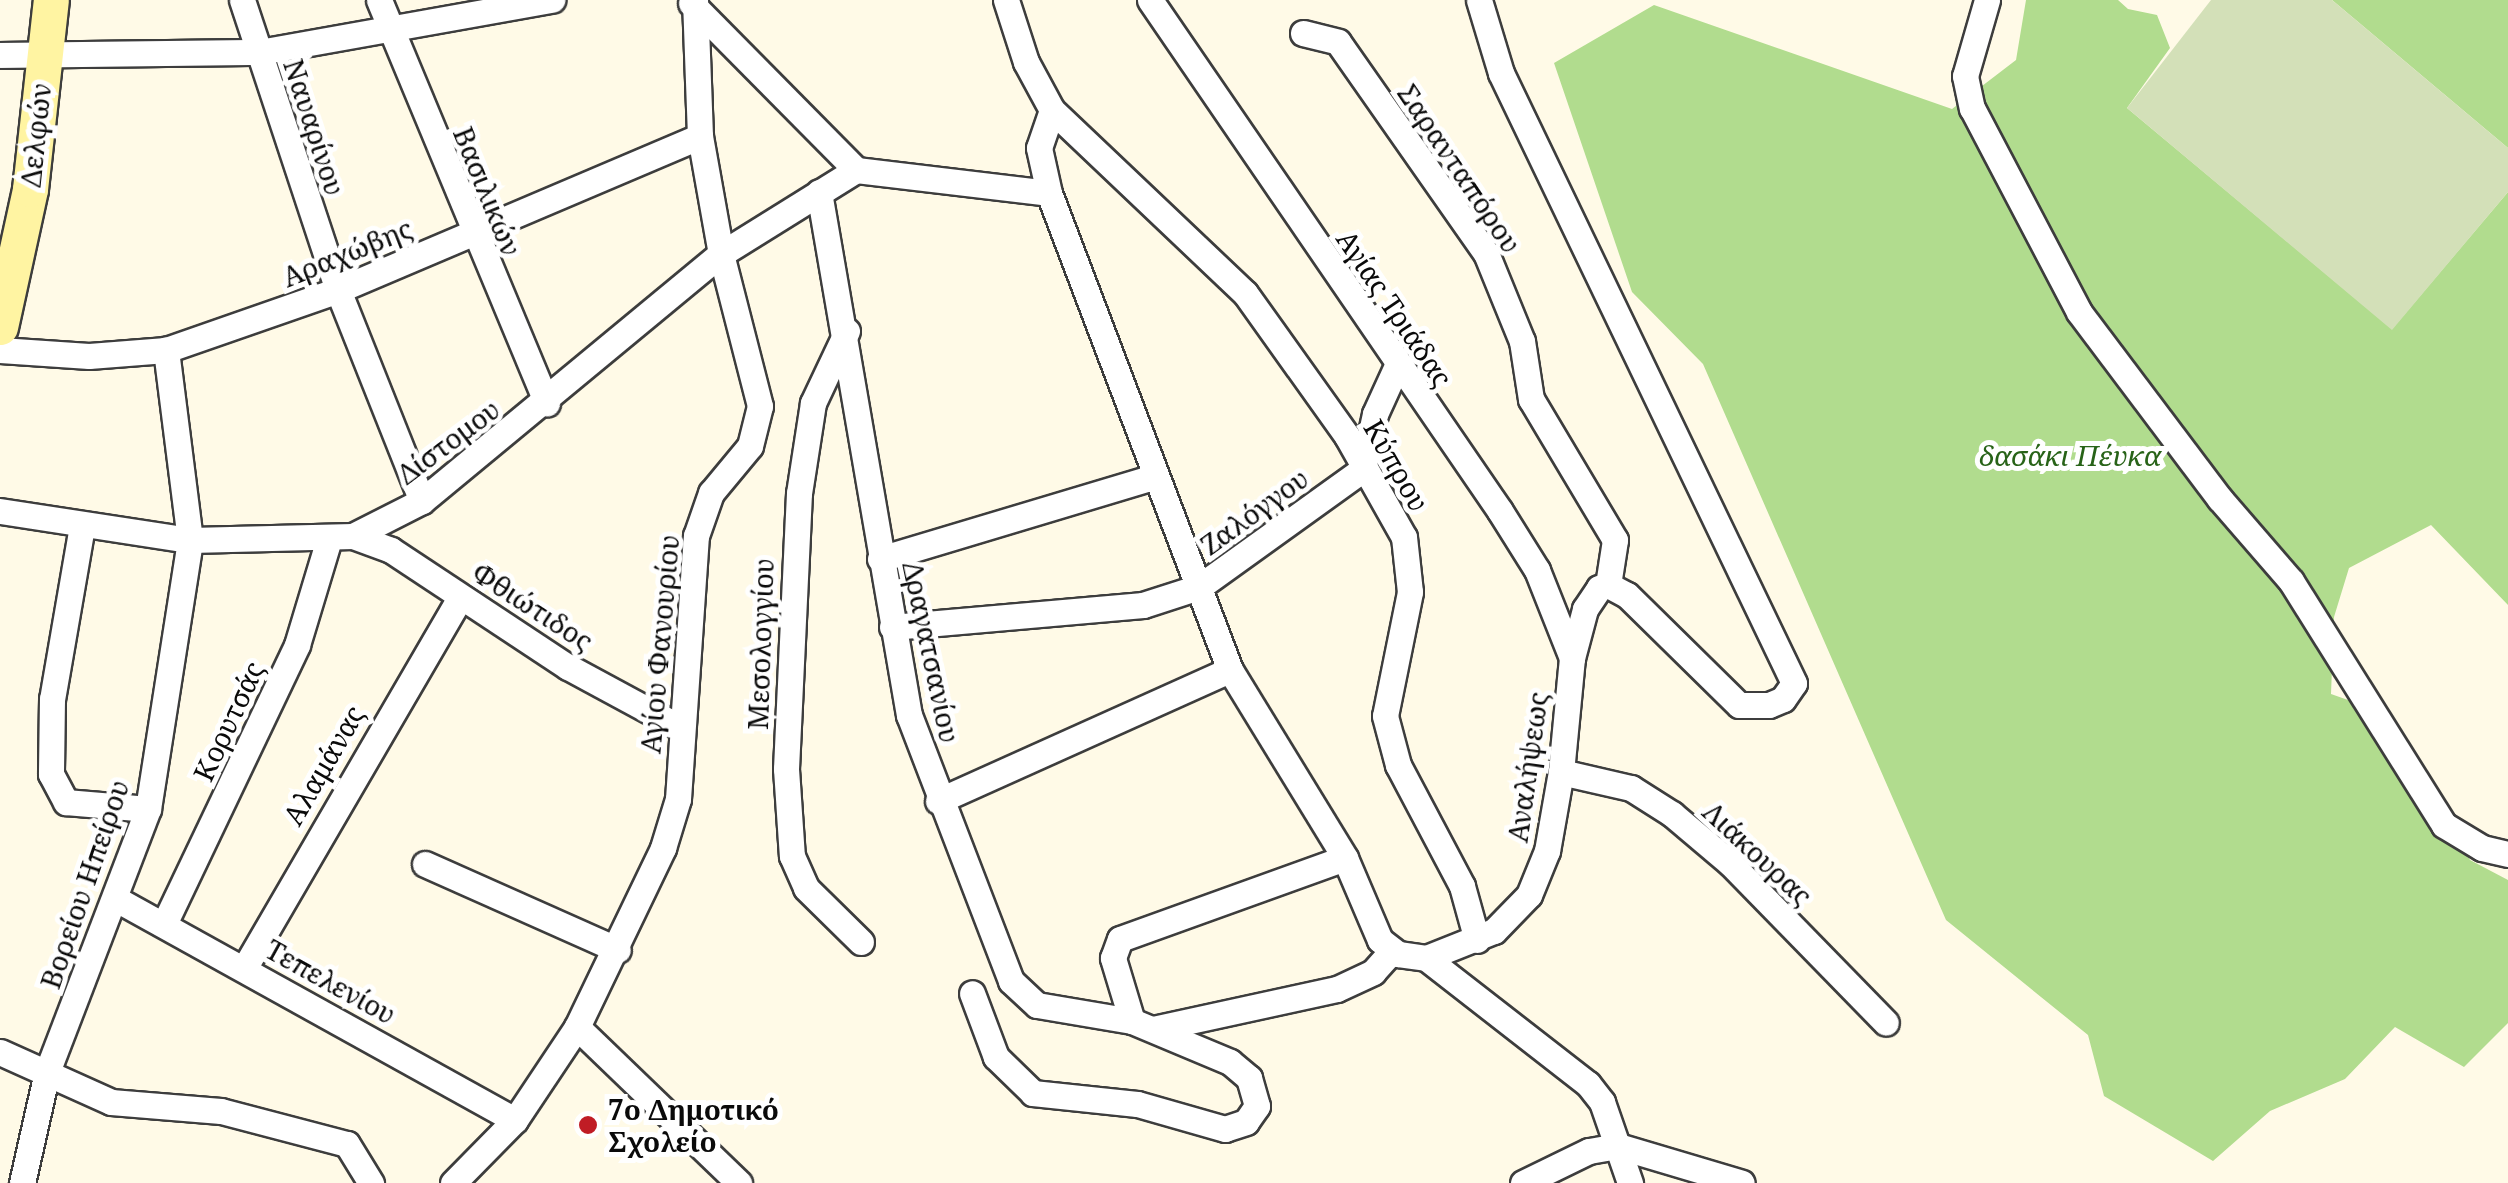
<!DOCTYPE html>
<meta charset="utf-8">
<style>
body{margin:0}
#map{position:relative;width:2508px;height:1183px;overflow:hidden;background:#fffae7;font-family:"Noto Serif",serif}
div>[style]{position:absolute}
.forest>*{inset:0;background:#b1dc8e}
.cemetery>*{inset:0;background:#d3e0b8}
.roads{filter:drop-shadow(2px 0 #3d3d3d) drop-shadow(-2px 0 #3d3d3d) drop-shadow(0 2px #3d3d3d) drop-shadow(0 -2px #3d3d3d)}
.minor>*{height:25px;margin:-12.5px;padding:0 12.5px;transform-origin:12.5px;border-radius:12.5px;background:#fff}
.secondary>*{height:35px;margin:-17.5px;padding:0 17.5px;transform-origin:17.5px;border-radius:17.5px;background:#fff4a2}
.dots>*{width:28px;height:28px;translate:-50% -50%;box-sizing:border-box;border:5px solid #fff;border-radius:50%}
span{translate:-50% -50%;white-space:nowrap;text-align:center;line-height:1.15;-webkit-text-stroke:10px #fff;paint-order:stroke}
.street-label{font-size:28px;color:#0a0a0a}
.park-label{font-size:28px;color:#286318;font-style:italic}
.poi-label{font-size:28px;color:#0a0a0a;font-weight:700}
.left{translate:0 -50%;text-align:left}
</style>
<div id="map">
<div class="forest">
<div style="clip-path:polygon(2026px 0,2118px 0,2128px 9px,2157px 15px,2170px 48px,2127px 108px,2392px 329px,2508px 192px,2508px 605px,2431px 525px,2349px 568px,2334px 617px,2331px 694px,2379px 711px,2422px 770px,2470px 860px,2508px 880px,2508px 1023px,2464px 1067px,2395px 1027px,2345px 1079px,2270px 1111px,2213px 1161px,2104px 1096px,2088px 1035px,1946px 920px,1703px 364px,1632px 292px,1554px 63px,1654px 5px,1952px 109px,2016px 60px)"></div>
<div style="clip-path:polygon(2332px 0,2508px 0,2508px 148px)"></div>
</div>
<div class="cemetery">
<div style="clip-path:polygon(2211px 0,2332px 0,2508px 148px,2508px 192px,2392px 330px,2127px 108px)"></div>
</div>
<div class="roads">
<div class="minor">
<div style="left:242px;top:0;width:305px;rotate:71.7deg"></div>
<div style="left:338px;top:290px;width:227px;rotate:68.3deg"></div>
<div style="left:379px;top:0;width:437px;rotate:67.4deg"></div>
<div style="left:1006px;top:0;width:65px;rotate:72.1deg"></div>
<div style="left:1026px;top:62px;width:55px;rotate:61.6deg"></div>
<div style="left:1052px;top:110px;width:40px;rotate:108.9deg"></div>
<div style="left:1039px;top:148px;width:46px;rotate:77.5deg"></div>
<div style="left:1150px;top:0;width:619px;rotate:55.59deg"></div>
<div style="left:1500px;top:511px;width:70px;rotate:57.9deg"></div>
<div style="left:1537px;top:570px;width:95px;rotate:68.3deg"></div>
<div style="left:1987px;top:0;width:79px;rotate:106.1deg"></div>
<div style="left:1965px;top:76px;width:33px;rotate:78deg"></div>
<div style="left:1972px;top:108px;width:230px;rotate:62.3deg"></div>
<div style="left:2079px;top:312px;width:234px;rotate:53deg"></div>
<div style="left:2220px;top:499px;width:108px;rotate:49.1deg"></div>
<div style="left:2291px;top:581px;width:288px;rotate:57.9deg"></div>
<div style="left:2444px;top:825px;width:44px;rotate:31.2deg"></div>
<div style="left:2482px;top:848px;width:27px;rotate:13deg"></div>
<div style="left:691px;top:3px;width:235px;rotate:45.3deg"></div>
<div style="left:1303px;top:33px;width:36px;rotate:14deg"></div>
<div style="left:1338px;top:42px;width:258px;rotate:55deg"></div>
<div style="left:1486px;top:253px;width:95px;rotate:67.8deg"></div>
<div style="left:1522px;top:341px;width:59px;rotate:81.2deg"></div>
<div style="left:1531px;top:399px;width:164px;rotate:59.2deg"></div>
<div style="left:1615px;top:540px;width:46px;rotate:98.8deg"></div>
<div style="left:0;top:55px;width:259px;rotate:-0.7deg"></div>
<div style="left:259px;top:52px;width:298px;rotate:-10.1deg"></div>
<div style="left:1052px;top:110px;width:266px;rotate:43.5deg"></div>
<div style="left:1245px;top:293px;width:176px;rotate:54.5deg"></div>
<div style="left:1347px;top:436px;width:116px;rotate:60.6deg"></div>
<div style="left:1404px;top:537px;width:55px;rotate:83.8deg"></div>
<div style="left:1410px;top:592px;width:126px;rotate:101.4deg"></div>
<div style="left:1385px;top:716px;width:51px;rotate:75.1deg"></div>
<div style="left:1398px;top:765px;width:137px;rotate:62.1deg"></div>
<div style="left:1462px;top:886px;width:56px;rotate:74.5deg"></div>
<div style="left:856px;top:170px;width:194px;rotate:6.8deg"></div>
<div style="left:1049px;top:193px;width:510px;rotate:69.22deg"></div>
<div style="left:1230px;top:670px;width:220px;rotate:58.5deg"></div>
<div style="left:1345px;top:858px;width:89px;rotate:66.9deg"></div>
<div style="left:1380px;top:940px;width:23px;rotate:38deg"></div>
<div style="left:1398px;top:954px;width:28px;rotate:8deg"></div>
<div style="left:1426px;top:958px;width:73px;rotate:-21.7deg"></div>
<div style="left:1494px;top:931px;width:50px;rotate:-45.8deg"></div>
<div style="left:1529px;top:895px;width:48px;rotate:-67.8deg"></div>
<div style="left:1547px;top:851px;width:80px;rotate:-80deg"></div>
<div style="left:1561px;top:772px;width:115px;rotate:-84.5deg"></div>
<div style="left:1572px;top:658px;width:51px;rotate:-75.1deg"></div>
<div style="left:1585px;top:609px;width:25px;rotate:-56deg"></div>
<div style="left:1599px;top:588px;width:9px;rotate:-18deg"></div>
<div style="left:1608px;top:585px;width:21px;rotate:28deg"></div>
<div style="left:1627px;top:595px;width:157px;rotate:44.5deg"></div>
<div style="left:1739px;top:705px;width:30px"></div>
<div style="left:1769px;top:705px;width:15px;rotate:-23deg"></div>
<div style="left:1783px;top:699px;width:19px;rotate:-55deg"></div>
<div style="left:1794px;top:683px;width:677px;rotate:-115.66deg"></div>
<div style="left:1501px;top:73px;width:76px;rotate:-106.8deg"></div>
<div style="left:819px;top:192px;width:531px;rotate:80.24deg"></div>
<div style="left:909px;top:715px;width:285px;rotate:69deg"></div>
<div style="left:1011px;top:981px;width:35px;rotate:43deg"></div>
<div style="left:1037px;top:1005px;width:96px;rotate:9.6deg"></div>
<div style="left:1132px;top:1021px;width:106px;rotate:22.7deg"></div>
<div style="left:1230px;top:1062px;width:25px;rotate:40deg"></div>
<div style="left:1249px;top:1078px;width:29px;rotate:74deg"></div>
<div style="left:1257px;top:1106px;width:19px;rotate:125deg"></div>
<div style="left:1246px;top:1122px;width:22px;rotate:162deg"></div>
<div style="left:1225px;top:1129px;width:91px;rotate:-164.1deg"></div>
<div style="left:1137px;top:1104px;width:105px;rotate:-174deg"></div>
<div style="left:1033px;top:1093px;width:52px;rotate:-135.8deg"></div>
<div style="left:996px;top:1057px;width:68px;rotate:-110.6deg"></div>
<div style="left:847px;top:331px;width:80px;rotate:115.3deg"></div>
<div style="left:813px;top:403px;width:91px;rotate:98.8deg"></div>
<div style="left:799px;top:493px;width:276px;rotate:92.7deg"></div>
<div style="left:786px;top:769px;width:87px;rotate:86.1deg"></div>
<div style="left:792px;top:856px;width:35px;rotate:66deg"></div>
<div style="left:806px;top:888px;width:77px;rotate:44.5deg"></div>
<div style="left:0;top:350px;width:89px;rotate:3.9deg"></div>
<div style="left:89px;top:356px;width:77px;rotate:-4.5deg"></div>
<div style="left:166px;top:350px;width:182px;rotate:-19.2deg"></div>
<div style="left:338px;top:290px;width:393px;rotate:-23deg"></div>
<div style="left:0;top:511px;width:192px;rotate:8.7deg"></div>
<div style="left:190px;top:540px;width:163px;rotate:-1.4deg"></div>
<div style="left:353px;top:536px;width:77px;rotate:-26.9deg"></div>
<div style="left:422px;top:501px;width:388px;rotate:-39.6deg"></div>
<div style="left:721px;top:254px;width:159px;rotate:-31.9deg"></div>
<div style="left:82px;top:526px;width:176px;rotate:99.8deg"></div>
<div style="left:52px;top:699px;width:75px;rotate:90.8deg"></div>
<div style="left:51px;top:774px;width:32px;rotate:62deg"></div>
<div style="left:66px;top:802px;width:82px;rotate:4.9deg"></div>
<div style="left:353px;top:536px;width:40px;rotate:20.2deg"></div>
<div style="left:391px;top:550px;width:212px;rotate:33.5deg"></div>
<div style="left:568px;top:667px;width:128px;rotate:28.4deg"></div>
<div style="left:880px;top:559px;width:285px;rotate:-16.7deg"></div>
<div style="left:892px;top:627px;width:252px;rotate:-5deg"></div>
<div style="left:1143px;top:605px;width:59px;rotate:-17.8deg"></div>
<div style="left:1199px;top:587px;width:202px;rotate:-35.7deg"></div>
<div style="left:1363px;top:469px;width:56px;rotate:-77.7deg"></div>
<div style="left:1375px;top:414px;width:51px;rotate:-65.5deg"></div>
<div style="left:1561px;top:772px;width:72px;rotate:12.9deg"></div>
<div style="left:1631px;top:788px;width:49px;rotate:32.4deg"></div>
<div style="left:1672px;top:814px;width:76px;rotate:40.2deg"></div>
<div style="left:1730px;top:863px;width:223px;rotate:45.7deg"></div>
<div style="left:938px;top:801px;width:320px;rotate:-24.2deg"></div>
<div style="left:425px;top:864px;width:211px;rotate:24deg"></div>
<div style="left:116px;top:899px;width:456px;rotate:29deg"></div>
<div style="left:165px;top:922px;width:307px;rotate:-64.5deg"></div>
<div style="left:297px;top:645px;width:111px;rotate:-73.2deg"></div>
<div style="left:1426px;top:958px;width:205px;rotate:37.9deg"></div>
<div style="left:1588px;top:1084px;width:23px;rotate:52deg"></div>
<div style="left:1602px;top:1102px;width:86px;rotate:70.9deg"></div>
<div style="left:245px;top:967px;width:428px;rotate:-59.8deg"></div>
<div style="left:1132px;top:1021px;width:66px;rotate:-106.8deg"></div>
<div style="left:1113px;top:958px;width:20px;rotate:-70deg"></div>
<div style="left:1120px;top:939px;width:239px;rotate:-19.8deg"></div>
<div style="left:577px;top:1027px;width:225px;rotate:43.9deg"></div>
<div style="left:1153px;top:1029px;width:188px;rotate:-12.3deg"></div>
<div style="left:1337px;top:989px;width:40px;rotate:-25deg"></div>
<div style="left:1373px;top:972px;width:28px;rotate:-48deg"></div>
<div style="left:0;top:1052px;width:122px;rotate:24.2deg"></div>
<div style="left:111px;top:1102px;width:110px;rotate:4.7deg"></div>
<div style="left:221px;top:1111px;width:130px;rotate:14.7deg"></div>
<div style="left:347px;top:1144px;width:46px;rotate:58.4deg"></div>
<div style="left:22px;top:1183px;width:114px;rotate:-77.3deg"></div>
<div style="left:47px;top:1072px;width:282px;rotate:-69deg"></div>
<div style="left:148px;top:809px;width:272px;rotate:-81.1deg"></div>
<div style="left:190px;top:540px;width:192px;rotate:-97.2deg"></div>
<div style="left:453px;top:1183px;width:88px;rotate:-45.5deg"></div>
<div style="left:515px;top:1120px;width:112px;rotate:-56.3deg"></div>
<div style="left:577px;top:1027px;width:199px;rotate:-64.3deg"></div>
<div style="left:663px;top:848px;width:51px;rotate:-73deg"></div>
<div style="left:678px;top:799px;width:264px;rotate:-86.1deg"></div>
<div style="left:696px;top:536px;width:46px;rotate:-70.8deg"></div>
<div style="left:711px;top:493px;width:61px;rotate:-50.3deg"></div>
<div style="left:750px;top:446px;width:41px;rotate:-76deg"></div>
<div style="left:760px;top:406px;width:157px;rotate:-104.4deg"></div>
<div style="left:721px;top:254px;width:120px;rotate:-100.1deg"></div>
<div style="left:700px;top:136px;width:136px;rotate:-92.1deg"></div>
<div style="left:1523px;top:1183px;width:73px;rotate:-25.9deg"></div>
<div style="left:1589px;top:1151px;width:29px;rotate:-10deg"></div>
<div style="left:1618px;top:1146px;width:129px;rotate:16.6deg"></div>
</div>
<div class="secondary">
<div style="left:0;top:327px;width:141px;rotate:-77.7deg"></div>
<div style="left:30px;top:189px;width:190px;rotate:-83.7deg"></div>
</div>
</div>
<div class="dots">
<div style="left:588px;top:1125px;background:#c01c25"></div>
</div>
<div class="street-label">
<span style="left:315px;top:127px;rotate:72deg">Ναυαρίνου</span>
<span style="left:35px;top:135px;rotate:-84deg">Δελφών</span>
<span style="left:1460px;top:168px;rotate:56deg">Σαρανταπόρου</span>
<span style="left:488px;top:191px;rotate:68deg">Βασιλικών</span>
<span style="left:347px;top:252px;rotate:-22deg">Αραχώβης</span>
<span style="left:1395px;top:308px;rotate:56deg">Αγίας Τριάδας</span>
<span style="left:448px;top:441px;rotate:-37deg">Δίστομου</span>
<span style="left:1397px;top:465px;rotate:60deg">Κύπρου</span>
<span style="left:1254px;top:511px;rotate:-36deg">Ζαλόγγου</span>
<span style="left:533px;top:606px;rotate:33deg">Φθιώτιδος</span>
<span style="left:659px;top:644px;rotate:-85deg">Αγίου Φανουρίου</span>
<span style="left:760px;top:644px;rotate:-88deg">Μεσολογγίου</span>
<span style="left:932px;top:652px;rotate:78deg">Δραγατσανίου</span>
<span style="left:228px;top:721px;rotate:-65deg">Κορυτσάς</span>
<span style="left:323px;top:765px;rotate:-60deg">Αλαμάνας</span>
<span style="left:1527px;top:767px;rotate:-82deg">Αναλήψεως</span>
<span style="left:1758px;top:853px;rotate:43deg">Λιάκουρας</span>
<span style="left:84px;top:884px;rotate:-71deg">Βορείου Ηπείρου</span>
<span style="left:331px;top:981px;rotate:29deg">Τεπελενίου</span>
</div>
<div class="park-label">
<span style="left:2070px;top:455px">δασάκι Πέυκα</span>
</div>
<div class="poi-label">
<span class="left" style="left:608px;top:1125px">7ο Δημοτικό<br>Σχολείο</span>
</div>
</div>
